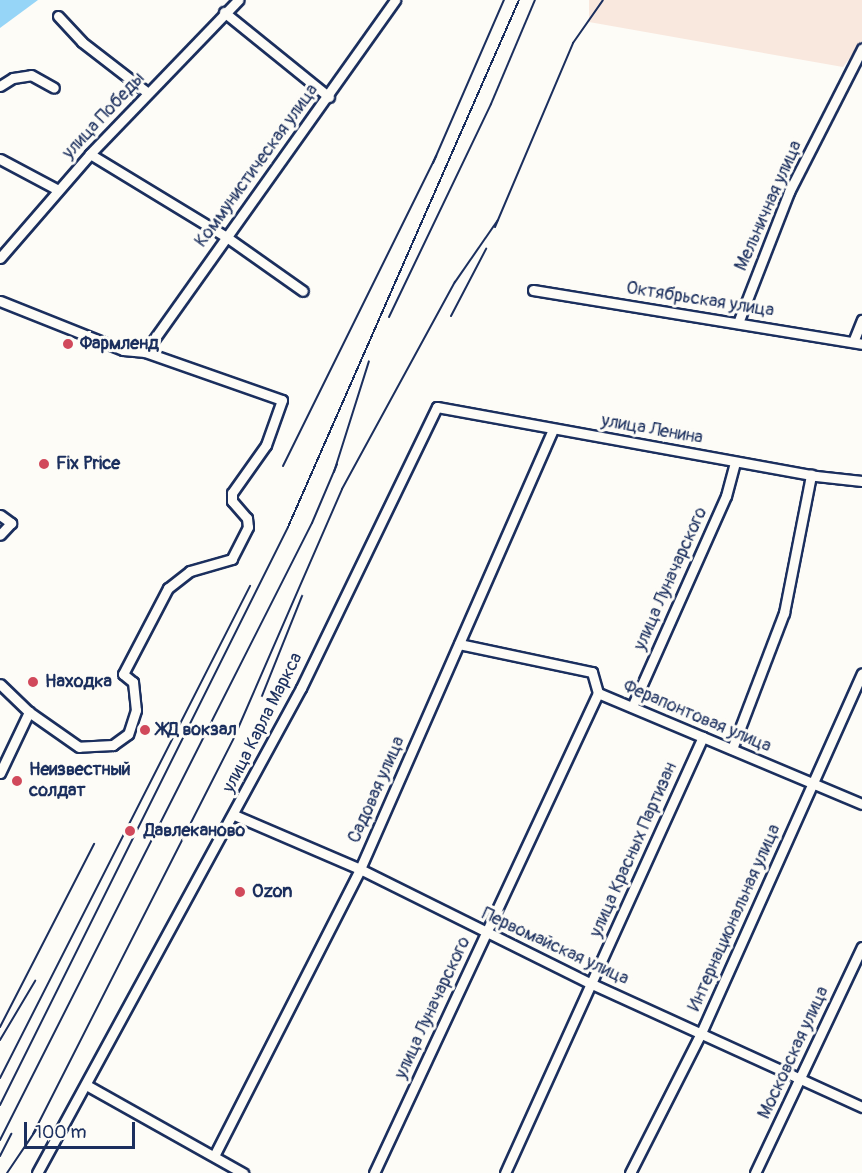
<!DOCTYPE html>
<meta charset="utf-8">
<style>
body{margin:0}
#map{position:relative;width:862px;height:1173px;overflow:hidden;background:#fdfcf7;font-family:Pangolin,sans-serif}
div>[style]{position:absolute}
.built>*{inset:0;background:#f9e8de}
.water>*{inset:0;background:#96d5f7}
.roads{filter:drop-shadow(2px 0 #1b2f5e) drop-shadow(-2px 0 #1b2f5e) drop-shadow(0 2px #1b2f5e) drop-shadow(0 -2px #1b2f5e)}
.minor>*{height:9px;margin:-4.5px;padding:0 4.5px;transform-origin:4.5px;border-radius:4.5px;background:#fdfcf7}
.rail>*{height:2px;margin:-1px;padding:0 1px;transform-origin:1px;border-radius:1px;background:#1b2f5e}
.dots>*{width:16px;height:16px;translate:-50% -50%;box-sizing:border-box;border:3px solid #fdfcf7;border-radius:50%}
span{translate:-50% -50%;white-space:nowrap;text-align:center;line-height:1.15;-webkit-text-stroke:6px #fdfcf7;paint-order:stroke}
.street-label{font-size:18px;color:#1b2f5e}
.poi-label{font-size:18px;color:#1b2f5e;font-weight:700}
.left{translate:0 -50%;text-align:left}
.scale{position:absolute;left:24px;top:1122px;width:111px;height:27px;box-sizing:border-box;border:3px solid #1b2f5e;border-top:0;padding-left:8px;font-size:18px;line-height:21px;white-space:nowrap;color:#1b2f5e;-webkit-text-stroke:4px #fdfcf7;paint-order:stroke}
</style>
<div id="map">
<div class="built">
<div style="clip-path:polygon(589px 0,862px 0,862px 42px,843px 67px,589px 22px)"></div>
</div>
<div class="water">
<div style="clip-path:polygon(0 0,38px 0,0 28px)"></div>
</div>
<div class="roads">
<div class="minor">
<div style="left:224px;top:12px;width:135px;rotate:39deg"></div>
<div style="left:58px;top:16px;width:35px;rotate:47deg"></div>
<div style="left:82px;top:42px;width:83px;rotate:37.7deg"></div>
<div style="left:0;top:86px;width:15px;rotate:-32deg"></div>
<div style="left:13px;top:78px;width:18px;rotate:-9deg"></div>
<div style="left:31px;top:75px;width:26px;rotate:29deg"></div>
<div style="left:90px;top:154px;width:158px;rotate:31.3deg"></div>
<div style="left:225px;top:236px;width:95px;rotate:35.2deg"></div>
<div style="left:0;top:159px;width:66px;rotate:28.1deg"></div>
<div style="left:0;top:258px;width:138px;rotate:-49.1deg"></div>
<div style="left:90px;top:154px;width:214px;rotate:-46.1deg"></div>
<div style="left:533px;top:290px;width:333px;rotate:9.3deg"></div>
<div style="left:0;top:301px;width:132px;rotate:21.7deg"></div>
<div style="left:123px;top:350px;width:22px;rotate:5deg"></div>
<div style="left:145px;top:352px;width:145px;rotate:19.3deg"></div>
<div style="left:282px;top:400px;width:48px;rotate:109.6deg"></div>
<div style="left:266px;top:445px;width:59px;rotate:125.3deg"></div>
<div style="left:232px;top:493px;width:8px;rotate:90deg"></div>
<div style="left:232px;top:501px;width:23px;rotate:49deg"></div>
<div style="left:247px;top:518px;width:9px;rotate:84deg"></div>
<div style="left:248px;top:527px;width:36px;rotate:117deg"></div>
<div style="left:232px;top:559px;width:44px;rotate:164.1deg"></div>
<div style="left:190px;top:571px;width:28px;rotate:142deg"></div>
<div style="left:168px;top:588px;width:97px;rotate:117.6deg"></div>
<div style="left:123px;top:674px;width:13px;rotate:39deg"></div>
<div style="left:133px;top:682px;width:28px;rotate:84deg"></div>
<div style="left:136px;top:710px;width:25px;rotate:108deg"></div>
<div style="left:128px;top:734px;width:19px;rotate:144deg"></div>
<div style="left:113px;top:745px;width:34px;rotate:177deg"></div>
<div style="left:79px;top:747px;width:61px;rotate:-145deg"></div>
<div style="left:29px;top:712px;width:40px;rotate:-136deg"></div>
<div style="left:738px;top:323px;width:141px;rotate:-68.7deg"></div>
<div style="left:789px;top:192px;width:161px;rotate:-63deg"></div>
<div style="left:853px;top:342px;width:24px;rotate:-68deg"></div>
<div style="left:145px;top:352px;width:432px;rotate:-54.6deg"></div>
<div style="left:0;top:515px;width:14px;rotate:36deg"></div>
<div style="left:11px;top:523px;width:16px;rotate:133deg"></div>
<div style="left:459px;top:644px;width:136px;rotate:11.9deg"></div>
<div style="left:592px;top:672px;width:22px;rotate:74deg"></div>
<div style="left:598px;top:693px;width:286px;rotate:22.8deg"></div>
<div style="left:632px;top:707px;width:231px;rotate:-66deg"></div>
<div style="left:726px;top:496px;width:35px;rotate:-75deg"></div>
<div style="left:732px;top:749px;width:146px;rotate:-69.1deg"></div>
<div style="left:784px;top:613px;width:141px;rotate:-78.9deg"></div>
<div style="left:0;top:773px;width:68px;rotate:-64.6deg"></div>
<div style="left:234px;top:815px;width:137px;rotate:23.2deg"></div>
<div style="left:360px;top:869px;width:259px;rotate:26.4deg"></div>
<div style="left:592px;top:984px;width:297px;rotate:24.5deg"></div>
<div style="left:88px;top:1086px;width:178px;rotate:29.3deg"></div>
<div style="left:214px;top:1156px;width:322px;rotate:-63deg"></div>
<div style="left:360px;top:869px;width:480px;rotate:-66.3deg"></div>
<div style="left:37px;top:1173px;width:552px;rotate:-61.44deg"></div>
<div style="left:301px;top:688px;width:312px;rotate:-64.2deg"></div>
<div style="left:437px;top:407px;width:385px;rotate:10.3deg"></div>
<div style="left:816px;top:476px;width:46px;rotate:6.2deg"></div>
<div style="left:374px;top:1173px;width:530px;rotate:-64.98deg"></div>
<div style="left:505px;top:1173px;width:479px;rotate:-65.6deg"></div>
<div style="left:630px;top:1173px;width:157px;rotate:-63.1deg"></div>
<div style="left:701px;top:1033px;width:394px;rotate:-65.9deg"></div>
<div style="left:755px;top:1173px;width:250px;rotate:-64.7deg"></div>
</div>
</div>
<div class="rail">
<div style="left:433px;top:163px;width:178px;rotate:-66.5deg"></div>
<div style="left:495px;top:227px;width:200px;rotate:-67deg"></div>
<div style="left:573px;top:43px;width:52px;rotate:-55.1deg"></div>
<div style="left:451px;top:316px;width:76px;rotate:-62.4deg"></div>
<div style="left:389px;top:317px;width:236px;rotate:-64.4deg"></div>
<div style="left:491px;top:104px;width:113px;rotate:-67.1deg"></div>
<div style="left:283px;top:466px;width:346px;rotate:-63.7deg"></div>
<div style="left:334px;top:472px;width:116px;rotate:-72.5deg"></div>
<div style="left:262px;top:696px;width:108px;rotate:-68.2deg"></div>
<div style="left:0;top:1027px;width:206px;rotate:-62.8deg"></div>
<div style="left:0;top:1040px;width:69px;rotate:-59.3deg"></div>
<div style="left:0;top:1078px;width:552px;rotate:-63.06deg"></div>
<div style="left:0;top:1105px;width:646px;rotate:-63.51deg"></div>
<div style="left:288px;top:527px;width:575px;rotate:-66.33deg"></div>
<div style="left:33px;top:1134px;width:449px;rotate:-63.1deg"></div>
<div style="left:236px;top:733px;width:266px;rotate:-66.5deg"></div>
<div style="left:342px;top:489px;width:236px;rotate:-61.4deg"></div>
<div style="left:455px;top:282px;width:75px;rotate:-55.3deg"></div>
<div style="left:0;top:1140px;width:691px;rotate:-63.18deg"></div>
<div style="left:312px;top:523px;width:64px;rotate:-67deg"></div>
<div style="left:0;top:1156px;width:25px;rotate:-63deg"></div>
<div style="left:7px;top:1173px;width:55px;rotate:-56deg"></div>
</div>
<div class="dots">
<div style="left:68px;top:344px;background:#d1495b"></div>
<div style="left:44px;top:464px;background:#d1495b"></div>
<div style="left:33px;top:682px;background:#d1495b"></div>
<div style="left:145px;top:730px;background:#d1495b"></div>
<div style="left:17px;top:781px;background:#d1495b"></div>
<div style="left:130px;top:831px;background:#d1495b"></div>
<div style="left:240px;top:892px;background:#d1495b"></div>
</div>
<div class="street-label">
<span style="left:104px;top:116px;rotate:-47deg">улица Победы</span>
<span style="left:257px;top:166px;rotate:-54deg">Коммунистическая улица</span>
<span style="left:769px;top:206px;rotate:-66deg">Мельничная улица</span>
<span style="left:700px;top:300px;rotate:9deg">Октябрьская улица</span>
<span style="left:652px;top:430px;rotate:10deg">улица Ленина</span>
<span style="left:671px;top:579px;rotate:-66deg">улица Луначарского</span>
<span style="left:697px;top:717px;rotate:23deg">Ферапонтовая улица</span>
<span style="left:263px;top:723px;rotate:-63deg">улица Карла Маркса</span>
<span style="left:377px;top:790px;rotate:-66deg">Садовая улица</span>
<span style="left:634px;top:850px;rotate:-66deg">улица Красных Партизан</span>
<span style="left:735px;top:918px;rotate:-66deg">Интернациональная улица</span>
<span style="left:555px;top:947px;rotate:25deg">Первомайская улица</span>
<span style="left:433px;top:1008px;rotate:-65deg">улица Луначарского</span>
<span style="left:794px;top:1053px;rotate:-65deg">Московская улица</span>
</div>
<div class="poi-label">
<span class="left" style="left:80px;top:344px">Фармленд</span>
<span class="left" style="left:56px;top:464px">Fix Price</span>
<span class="left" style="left:45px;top:682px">Находка</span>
<span class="left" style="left:157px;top:730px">ЖД вокзал</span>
<span class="left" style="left:29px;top:781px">Неизвестный<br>солдат</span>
<span class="left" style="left:144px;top:831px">Давлеканово</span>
<span class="left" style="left:252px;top:892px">Ozon</span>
</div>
<div class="scale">100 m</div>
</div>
